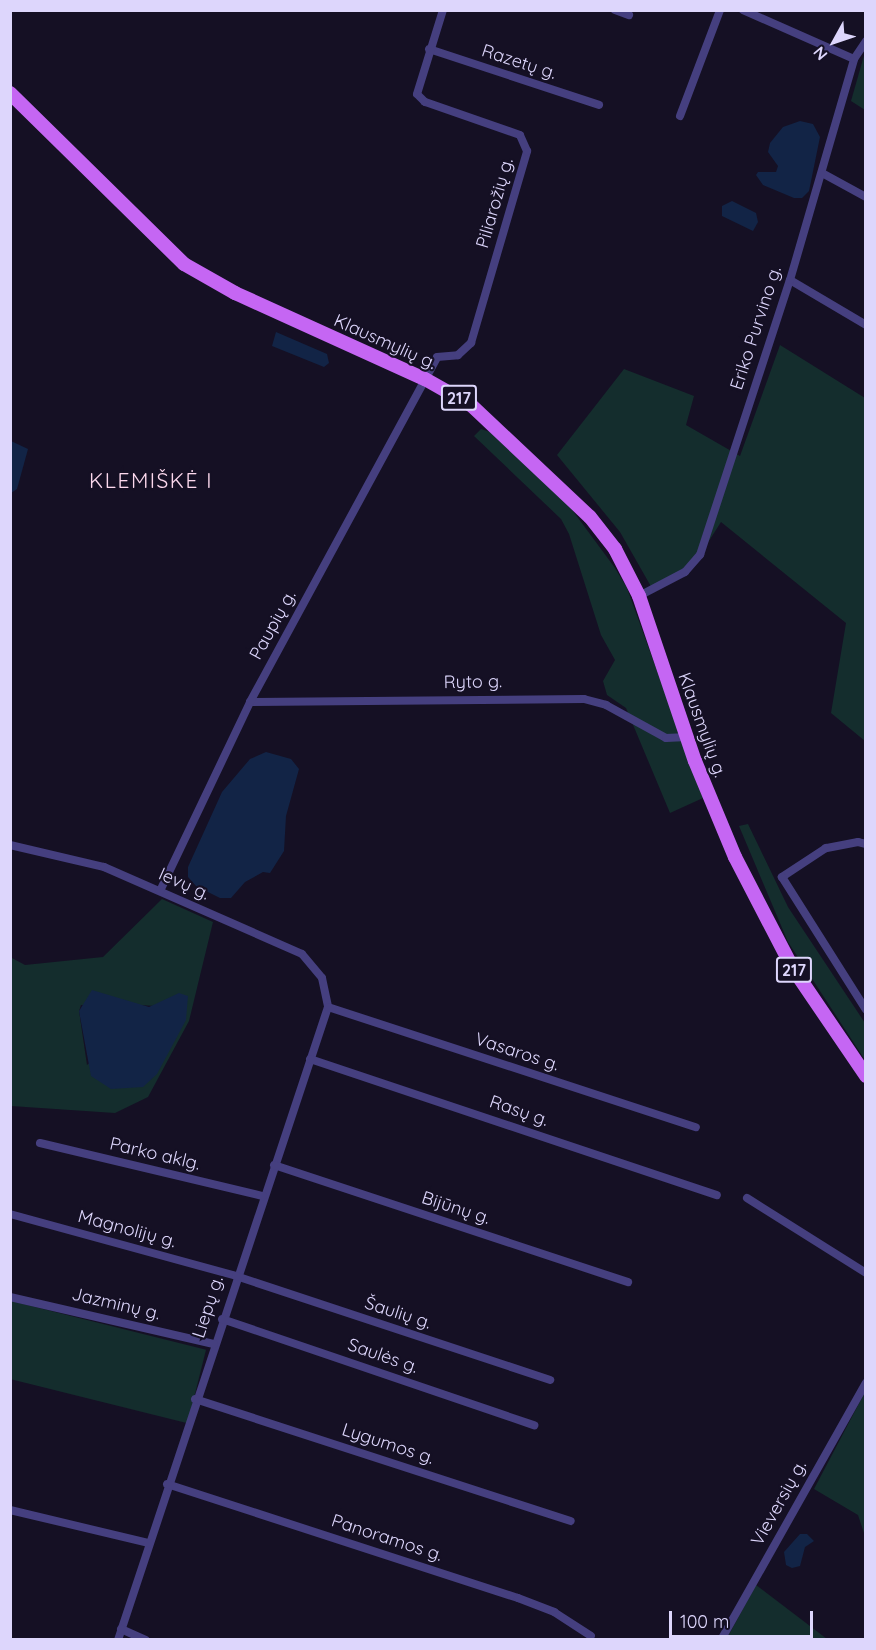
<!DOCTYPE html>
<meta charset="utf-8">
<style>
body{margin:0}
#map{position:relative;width:876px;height:1650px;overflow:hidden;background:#151024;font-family:Quicksand,sans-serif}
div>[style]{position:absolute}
.green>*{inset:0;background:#142d2d;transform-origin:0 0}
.water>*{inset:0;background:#122446}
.street>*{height:8px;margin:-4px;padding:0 4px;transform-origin:4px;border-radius:4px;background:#453f7f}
.primary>*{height:14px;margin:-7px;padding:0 7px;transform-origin:7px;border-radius:7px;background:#c566f3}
span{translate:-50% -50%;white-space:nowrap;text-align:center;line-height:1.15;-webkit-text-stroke:4.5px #151024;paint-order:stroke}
.shield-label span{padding:2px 4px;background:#151024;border:2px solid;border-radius:4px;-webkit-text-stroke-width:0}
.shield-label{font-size:16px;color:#ddd6fc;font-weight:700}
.street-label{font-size:18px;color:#ddd6fc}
.quarter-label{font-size:21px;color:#fcd8ed;letter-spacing:1.5px}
.frame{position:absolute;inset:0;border:12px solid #ddd6fc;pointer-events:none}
.north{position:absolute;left:804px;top:12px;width:60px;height:60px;-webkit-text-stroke:4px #151024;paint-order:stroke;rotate:230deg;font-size:16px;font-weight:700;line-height:24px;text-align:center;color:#ddd6fc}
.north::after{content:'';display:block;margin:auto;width:21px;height:27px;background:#ddd6fc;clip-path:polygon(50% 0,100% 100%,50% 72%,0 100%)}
.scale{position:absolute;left:669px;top:1611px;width:144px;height:27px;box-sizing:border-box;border:3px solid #ddd6fc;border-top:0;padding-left:8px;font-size:18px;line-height:21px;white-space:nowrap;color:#ddd6fc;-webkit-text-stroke:4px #151024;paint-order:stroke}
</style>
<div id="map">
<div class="green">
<div style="clip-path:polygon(865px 52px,865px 110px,851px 101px)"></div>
<div style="clip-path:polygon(780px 345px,865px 398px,865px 741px,831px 713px,846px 623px,721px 522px,693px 566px,653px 590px,620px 532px,557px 455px,624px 369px,694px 396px,686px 425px,740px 456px)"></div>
<div style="clip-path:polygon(481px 429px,490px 432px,570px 507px,615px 568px,627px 588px,703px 798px,670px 813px,626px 708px,607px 695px,603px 681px,615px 660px,601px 635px,569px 534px,561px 519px,474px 436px)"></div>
<div style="clip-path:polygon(748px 824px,788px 907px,865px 1023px,865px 1060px,788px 942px,739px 826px)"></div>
<div style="clip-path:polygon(evenodd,162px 899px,213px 922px,189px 1021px,148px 1097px,115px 1113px,11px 1106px,10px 957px,25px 965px,103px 957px,162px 899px,81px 1005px,140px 1005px,155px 1006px,87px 1065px,79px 1011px,81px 1005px)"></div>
<div style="left:11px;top:1301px;width:201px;height:76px;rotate:14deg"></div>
<div style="clip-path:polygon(865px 1392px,866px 1392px,865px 1536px,858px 1515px,814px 1489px)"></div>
<div style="clip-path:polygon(756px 1585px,827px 1639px,726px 1640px)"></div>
</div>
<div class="water">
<div style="clip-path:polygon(800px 121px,813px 124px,820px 137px,809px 191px,802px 198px,794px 198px,763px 185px,756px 175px,758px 172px,776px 172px,778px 166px,768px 152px,770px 143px,783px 127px)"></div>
<div style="clip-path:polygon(732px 201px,756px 213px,758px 222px,753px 231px,722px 216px,722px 206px)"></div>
<div style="clip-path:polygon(276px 332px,327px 354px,329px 363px,324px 367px,272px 346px)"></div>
<div style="clip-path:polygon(11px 441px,28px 449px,17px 489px,11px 493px)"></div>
<div style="clip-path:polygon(266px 752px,291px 759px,299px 769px,286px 816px,284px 851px,270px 873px,263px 872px,245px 882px,231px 898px,220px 898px,196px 886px,188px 877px,188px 867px,222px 792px,250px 759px)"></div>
<div style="clip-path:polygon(92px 990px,149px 1007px,179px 993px,188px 996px,186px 1020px,157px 1074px,143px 1087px,111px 1089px,91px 1076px,79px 1011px)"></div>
<div style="clip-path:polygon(800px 1534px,807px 1534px,814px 1541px,805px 1547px,800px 1566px,792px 1568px,786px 1565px,784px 1552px)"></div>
</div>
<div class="street">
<div style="left:615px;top:10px;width:15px;rotate:20deg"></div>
<div style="left:743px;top:10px;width:121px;rotate:23.8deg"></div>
<div style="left:429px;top:49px;width:179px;rotate:18.2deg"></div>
<div style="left:680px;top:116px;width:113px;rotate:-69.3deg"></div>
<div style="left:822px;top:173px;width:50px;rotate:28.6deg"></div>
<div style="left:790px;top:280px;width:88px;rotate:30.6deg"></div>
<div style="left:639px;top:596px;width:52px;rotate:-27.6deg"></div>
<div style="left:685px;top:572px;width:23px;rotate:-49deg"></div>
<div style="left:700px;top:555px;width:289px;rotate:-71.9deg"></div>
<div style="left:790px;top:280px;width:230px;rotate:-73.8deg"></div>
<div style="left:854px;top:59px;width:22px;rotate:-56deg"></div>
<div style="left:250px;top:702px;width:334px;rotate:-0.5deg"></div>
<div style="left:584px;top:699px;width:23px;rotate:15deg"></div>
<div style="left:606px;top:705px;width:68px;rotate:28.8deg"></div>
<div style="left:666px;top:738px;width:21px;rotate:-3deg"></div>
<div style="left:866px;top:844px;width:8px;rotate:-166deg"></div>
<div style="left:858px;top:842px;width:33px;rotate:169deg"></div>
<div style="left:826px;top:848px;width:53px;rotate:146.6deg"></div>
<div style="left:782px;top:877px;width:157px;rotate:57.7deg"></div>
<div style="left:10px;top:845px;width:97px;rotate:13.2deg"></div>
<div style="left:104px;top:867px;width:216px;rotate:23.7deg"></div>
<div style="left:302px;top:954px;width:31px;rotate:50deg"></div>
<div style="left:322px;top:978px;width:30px;rotate:78deg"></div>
<div style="left:328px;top:1007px;width:667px;rotate:108.35deg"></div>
<div style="left:160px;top:891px;width:209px;rotate:-64.5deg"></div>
<div style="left:250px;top:702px;width:392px;rotate:-61.5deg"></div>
<div style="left:437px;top:357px;width:21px;rotate:-5deg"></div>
<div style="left:458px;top:355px;width:18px;rotate:-43deg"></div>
<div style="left:471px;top:343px;width:200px;rotate:-73.7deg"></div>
<div style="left:527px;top:151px;width:17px;rotate:-114deg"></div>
<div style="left:520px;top:135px;width:101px;rotate:-160.8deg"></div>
<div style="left:425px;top:102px;width:11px;rotate:-135deg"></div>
<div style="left:417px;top:94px;width:88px;rotate:-72.8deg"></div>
<div style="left:328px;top:1007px;width:387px;rotate:18.1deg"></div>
<div style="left:310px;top:1059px;width:429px;rotate:18.5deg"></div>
<div style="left:40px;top:1143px;width:229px;rotate:13.4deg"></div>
<div style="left:274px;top:1165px;width:373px;rotate:18.3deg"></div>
<div style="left:747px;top:1198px;width:141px;rotate:32.2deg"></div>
<div style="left:10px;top:1214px;width:234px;rotate:15.3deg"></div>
<div style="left:236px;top:1276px;width:331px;rotate:18.3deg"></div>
<div style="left:10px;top:1297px;width:209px;rotate:13deg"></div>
<div style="left:222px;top:1319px;width:330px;rotate:18.8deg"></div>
<div style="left:195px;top:1399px;width:395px;rotate:18deg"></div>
<div style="left:167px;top:1484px;width:369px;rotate:18deg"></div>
<div style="left:518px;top:1598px;width:39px;rotate:21deg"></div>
<div style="left:554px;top:1612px;width:44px;rotate:33deg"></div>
<div style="left:10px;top:1510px;width:143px;rotate:13.4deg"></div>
<div style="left:121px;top:1629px;width:27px;rotate:24deg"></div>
<div style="left:721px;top:1640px;width:295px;rotate:-60.6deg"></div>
</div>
<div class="primary">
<div style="left:10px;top:93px;width:244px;rotate:44.5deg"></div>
<div style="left:184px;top:264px;width:59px;rotate:29.6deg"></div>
<div style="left:235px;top:293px;width:209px;rotate:24.4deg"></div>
<div style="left:425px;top:379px;width:53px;rotate:29.5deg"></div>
<div style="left:471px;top:405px;width:163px;rotate:43.3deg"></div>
<div style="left:590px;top:517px;width:41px;rotate:52deg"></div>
<div style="left:615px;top:549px;width:53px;rotate:62.9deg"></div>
<div style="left:639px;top:596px;width:174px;rotate:71.3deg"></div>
<div style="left:695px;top:761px;width:104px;rotate:67.4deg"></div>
<div style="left:735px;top:857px;width:124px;rotate:62.6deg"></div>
<div style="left:792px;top:967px;width:132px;rotate:55.8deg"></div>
</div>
<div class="shield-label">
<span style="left:459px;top:398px">217</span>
<span style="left:794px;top:970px">217</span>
</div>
<div class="street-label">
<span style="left:519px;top:62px;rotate:18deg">Razetų g.</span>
<span style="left:495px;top:203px;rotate:-74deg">Piliarožių g.</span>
<span style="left:756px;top:328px;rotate:-72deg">Eriko Purvino g.</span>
<span style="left:385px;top:342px;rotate:24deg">Klausmylių g.</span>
<span style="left:273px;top:625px;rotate:-61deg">Paupių g.</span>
<span style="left:473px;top:682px;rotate:-1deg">Ryto g.</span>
<span style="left:702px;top:725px;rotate:70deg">Klausmylių g.</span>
<span style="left:184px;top:884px;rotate:24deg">Ievų g.</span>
<span style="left:517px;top:1052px;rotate:18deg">Vasaros g.</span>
<span style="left:519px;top:1111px;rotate:19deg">Rasų g.</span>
<span style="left:155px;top:1154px;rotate:13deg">Parko aklg.</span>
<span style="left:456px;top:1208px;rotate:18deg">Bijūnų g.</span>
<span style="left:127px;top:1229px;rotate:15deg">Magnolijų g.</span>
<span style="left:116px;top:1304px;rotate:13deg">Jazminų g.</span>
<span style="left:208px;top:1307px;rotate:-72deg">Liepų g.</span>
<span style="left:398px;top:1313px;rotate:18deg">Šaulių g.</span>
<span style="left:383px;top:1356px;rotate:19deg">Saulės g.</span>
<span style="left:388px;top:1444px;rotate:18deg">Lygumos g.</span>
<span style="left:779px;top:1503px;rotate:-61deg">Vieversių g.</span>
<span style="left:387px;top:1538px;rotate:18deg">Panoramos g.</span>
</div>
<div class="quarter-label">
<span style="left:151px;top:480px">KLEMIŠKĖ I</span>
</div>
<div class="frame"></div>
<div class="north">N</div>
<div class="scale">100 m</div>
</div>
